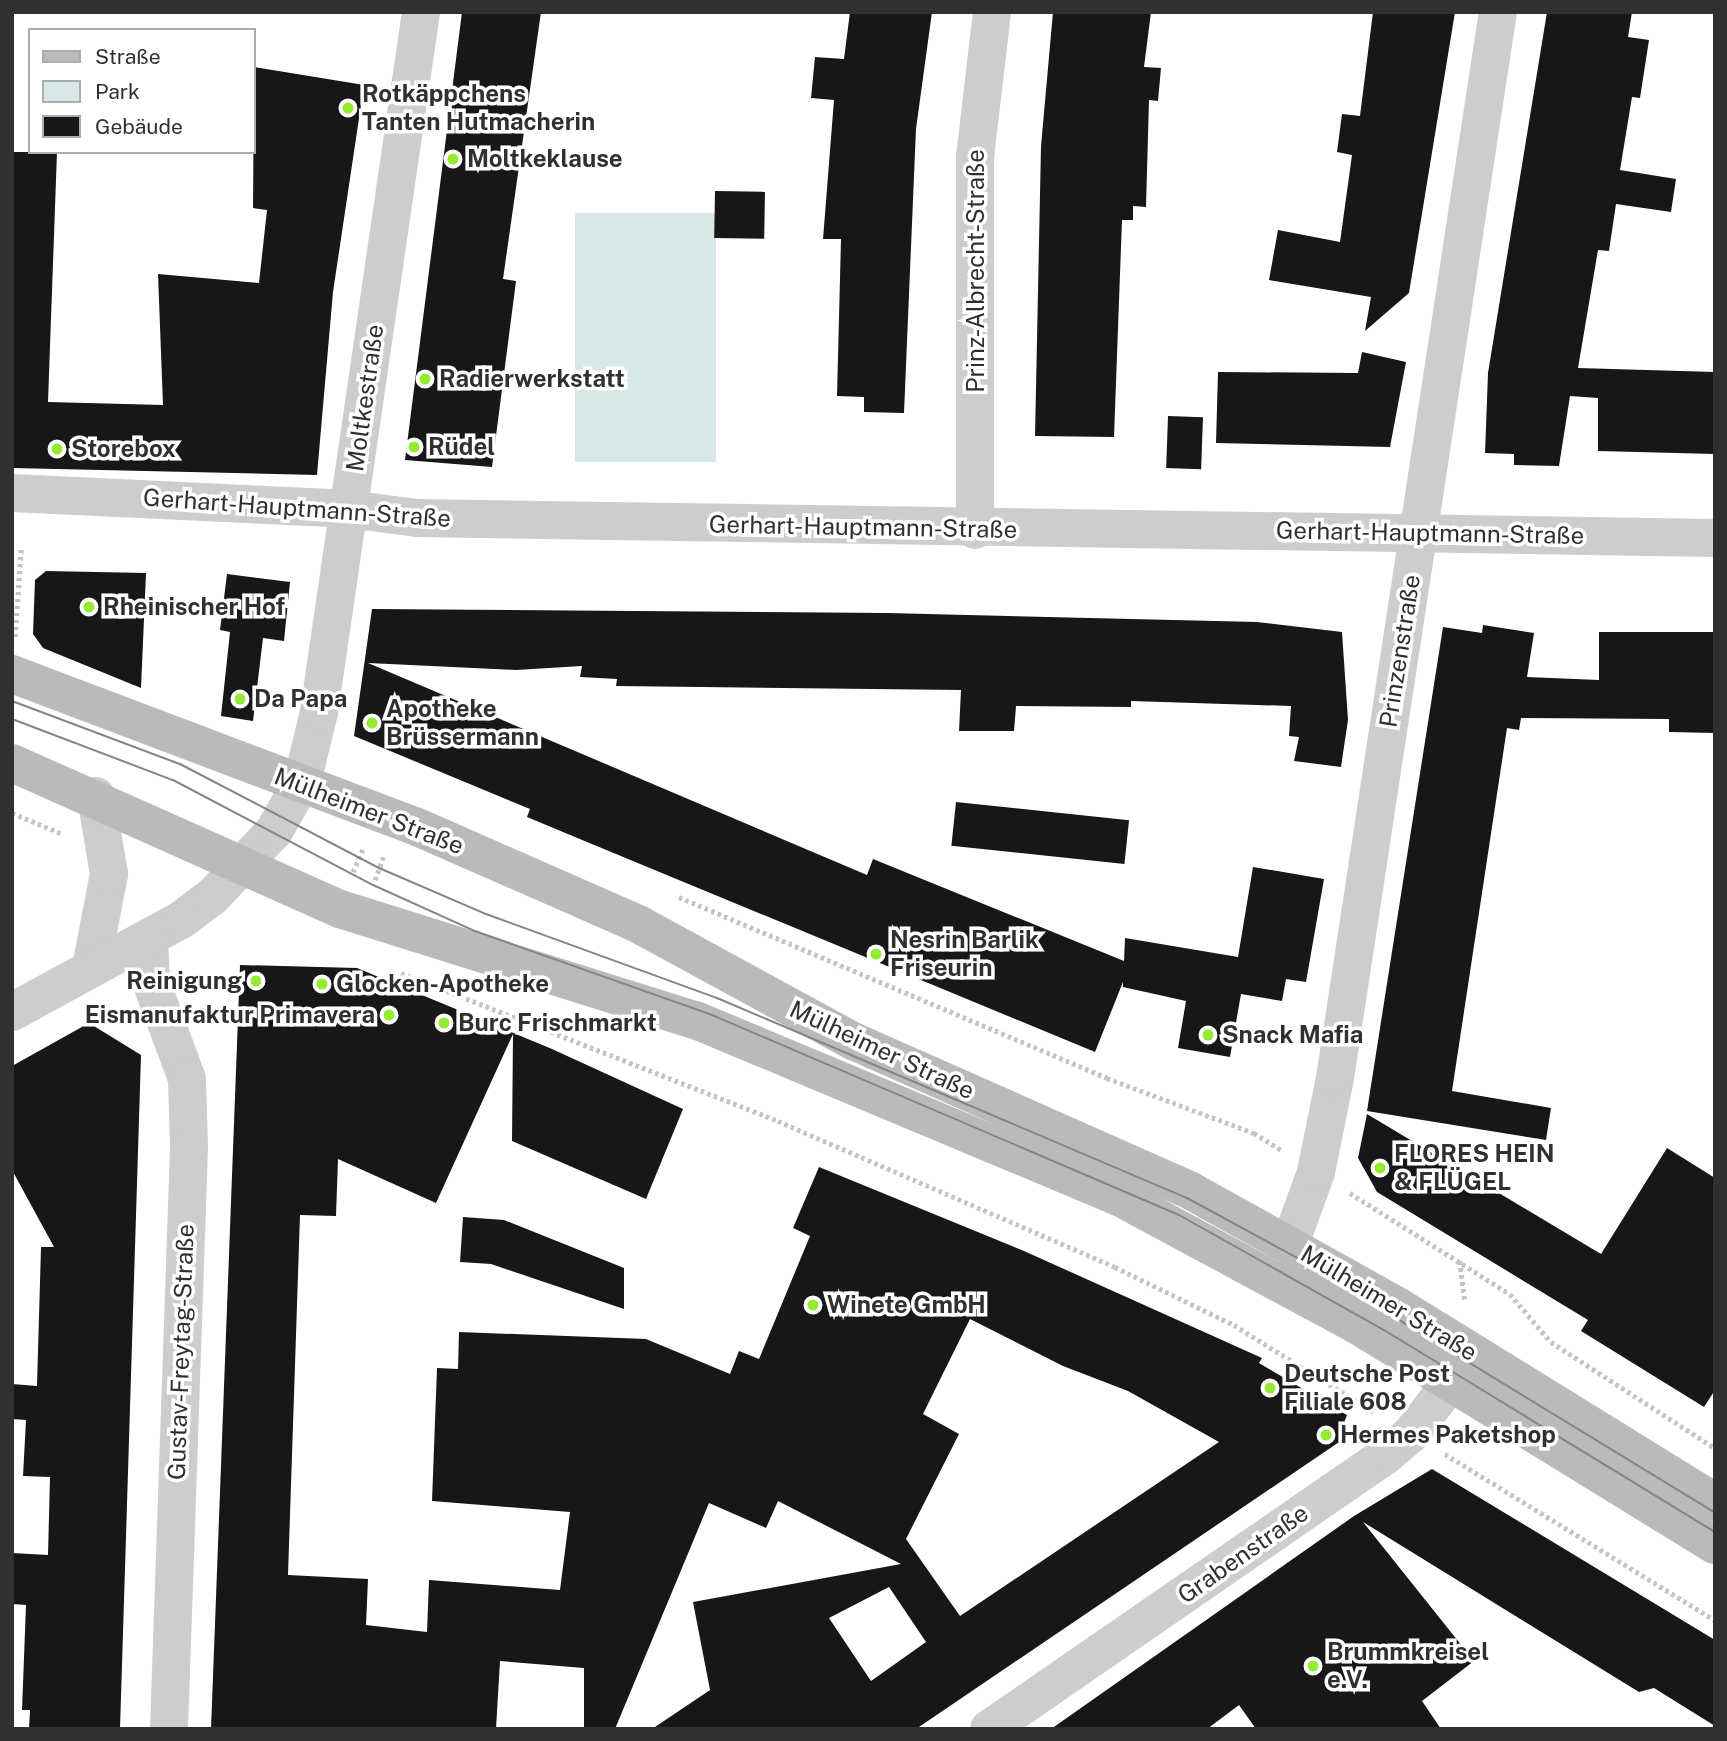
<!DOCTYPE html>
<meta charset="utf-8">
<style>
body{margin:0}
#map{position:relative;width:1727px;height:1741px;overflow:hidden;background:#fff;font-family:"Public Sans",sans-serif}
div>[style]{position:absolute}
.green>*{inset:0;background:#d8e8e8;transform-origin:0 0}
.building>*{inset:0;background:#171717;transform-origin:0 0}
.path>*{height:4.5px;margin-top:-2.25px;transform-origin:0;background:repeating-linear-gradient(90deg,#c4c4c4 0 3.5px,transparent 0 7px)}
.street>*{height:38px;margin:-19px;padding:0 19px;transform-origin:19px;border-radius:19px;background:#cdcdcd}
.secondary>*{height:38px;margin:-19px;padding:0 19px;transform-origin:19px;border-radius:19px;background:#bababa}
.tram>*{height:2px;margin:-1px;padding:0 1px;transform-origin:1px;border-radius:1px;background:#858585}
.dots>*{width:19px;height:19px;translate:-50% -50%;box-sizing:border-box;border:4px solid #fff;border-radius:50%}
span{translate:-50% -50%;white-space:nowrap;text-align:center;line-height:1.15;-webkit-text-stroke:7px #fff;paint-order:stroke}
.poi-label{font-size:24px;color:#303030;font-weight:700}
.left{translate:0 -50%;text-align:left}
.right{translate:-100% -50%;text-align:right}
.street-label{font-size:24px;color:#303030}
.frame{position:absolute;inset:0;border:14px solid #303030;pointer-events:none}
.legend{position:absolute;left:28px;top:28px;width:228px;height:126px;box-sizing:border-box;background:#fff;border:2px solid #acacac;margin:0;padding:9px 12px;list-style:none;font-size:21px;color:#303030}
.legend li{display:flex;align-items:center;gap:14px;height:35px}
.legend b{width:35px;border:2px solid #acacac}
</style>
<div id="map">
<div class="green">
<div style="left:575px;top:213px;width:141px;height:249px"></div>
</div>
<div class="building">
<div style="clip-path:polygon(462px 12px,541px 12px,503px 279px,516px 281px,492px 467px,405px 460px)"></div>
<div style="clip-path:polygon(850px 12px,932px 12px,916px 129px,904px 413px,864px 412px,864px 397px,837px 396px,841px 239px,823px 239px,834px 100px,811px 98px,815px 57px,844px 59px)"></div>
<div style="clip-path:polygon(1053px 12px,1151px 12px,1144px 67px,1161px 68px,1158px 101px,1149px 100px,1146px 207px,1133px 206px,1133px 220px,1122px 220px,1114px 437px,1035px 436px,1041px 146px)"></div>
<div style="clip-path:polygon(1373px 12px,1455px 12px,1409px 293px,1365px 331px,1371px 297px,1269px 280px,1278px 230px,1340px 242px,1352px 155px,1337px 152px,1342px 114px,1360px 116px)"></div>
<div style="clip-path:polygon(1547px 12px,1632px 12px,1628px 37px,1649px 40px,1640px 98px,1632px 97px,1620px 170px,1676px 179px,1671px 212px,1616px 204px,1609px 251px,1598px 250px,1578px 368px,1715px 372px,1715px 454px,1598px 451px,1598px 398px,1570px 396px,1559px 466px,1514px 465px,1514px 454px,1485px 453px,1488px 373px)"></div>
<div style="clip-path:polygon(254px 67px,364px 85px,333px 292px,317px 475px,12px 468px,12px 152px,57px 152px,48px 402px,163px 405px,158px 274px,259px 283px,267px 210px,253px 208px)"></div>
<div style="left:715px;top:191px;width:50px;height:47px;rotate:1deg"></div>
<div style="clip-path:polygon(1362px 352px,1406px 362px,1390px 447px,1216px 443px,1218px 372px,1358px 373px)"></div>
<div style="left:1168px;top:416px;width:35px;height:52px;rotate:2deg"></div>
<div style="clip-path:polygon(46px 571px,146px 573px,141px 688px,43px 648px,33px 634px,35px 580px)"></div>
<div style="clip-path:polygon(227px 574px,290px 582px,284px 641px,263px 638px,253px 721px,221px 716px,230px 632px,220px 630px)"></div>
<div style="clip-path:polygon(372px 609px,887px 613px,1257px 622px,1342px 632px,1348px 720px,1341px 767px,1294px 761px,1299px 737px,1289px 736px,1291px 706px,1131px 701px,1131px 707px,1016px 706px,1014px 731px,959px 731px,961px 690px,616px 686px,617px 679px,580px 677px,582px 666px,516px 670px,368px 663px,867px 875px,873px 859px,1124px 961px,1125px 938px,1238px 957px,1253px 867px,1324px 879px,1306px 982px,1286px 979px,1282px 1001px,1241px 994px,1230px 1057px,1178px 1048px,1186px 1001px,1123px 987px,1123px 982px,1095px 1052px,587px 842px,527px 817px,530px 809px,354px 736px)"></div>
<div style="clip-path:polygon(1483px 625px,1534px 633px,1527px 677px,1599px 680px,1599px 632px,1715px 632px,1715px 733px,1669px 732px,1669px 719px,1521px 718px,1519px 730px,1507px 728px,1452px 1091px,1551px 1108px,1546px 1140px,1367px 1111px,1443px 627px,1482px 633px)"></div>
<div style="left:956px;top:802px;width:174px;height:44px;rotate:6deg"></div>
<div style="clip-path:polygon(evenodd,240px 965px,357px 968px,552px 1049px,683px 1109px,646px 1199px,512px 1141px,513px 1034px,436px 1203px,338px 1159px,336px 1216px,300px 1215px,288px 1575px,368px 1579px,366px 1625px,427px 1632px,429px 1580px,560px 1590px,570px 1512px,432px 1501px,437px 1368px,458px 1369px,459px 1332px,646px 1339px,730px 1374px,739px 1351px,759px 1359px,810px 1236px,793px 1228px,819px 1167px,1024px 1251px,1262px 1358px,1259px 1363px,1347px 1415px,1342px 1428px,1348px 1436px,916px 1729px,652px 1729px,710px 1690px,693px 1602px,901px 1564px,778px 1501px,766px 1528px,709px 1503px,615px 1729px,584px 1729px,584px 1668px,500px 1661px,496px 1729px,211px 1729px,240px 965px,970px 1319px,1063px 1366px,1128px 1391px,1219px 1442px,960px 1616px,906px 1539px,959px 1434px,923px 1414px,970px 1319px,240px 965px,889px 1587px,926px 1642px,871px 1681px,829px 1618px,889px 1587px)"></div>
<div style="clip-path:polygon(89px 1023px,141px 1055px,120px 1729px,29px 1729px,30px 1710px,22px 1710px,26px 1605px,12px 1604px,12px 1553px,48px 1555px,50px 1477px,23px 1476px,26px 1420px,12px 1419px,12px 1384px,37px 1386px,41px 1247px,54px 1247px,12px 1170px,12px 1066px)"></div>
<div style="clip-path:polygon(1367px 1114px,1601px 1254px,1667px 1148px,1715px 1178px,1715px 1390px,1704px 1407px,1581px 1331px,1588px 1320px,1377px 1192px,1358px 1158px)"></div>
<div style="clip-path:polygon(463px 1217px,504px 1220px,624px 1268px,624px 1309px,491px 1264px,460px 1262px)"></div>
<div style="clip-path:polygon(1432px 1469px,1715px 1640px,1715px 1726px,1654px 1688px,1639px 1692px,1363px 1522px,1474px 1661px,1422px 1701px,1441px 1729px,1256px 1729px,1239px 1705px,1207px 1729px,1051px 1729px,1354px 1516px)"></div>
</div>
<div class="path">
<div style="left:15px;top:637px;width:90px;rotate:-86.2deg"></div>
<div style="left:12px;top:813px;width:55px;rotate:22.4deg"></div>
<div style="left:353px;top:872px;width:26px;rotate:-67deg"></div>
<div style="left:375px;top:880px;width:27px;rotate:-70deg"></div>
<div style="left:679px;top:897px;width:465px;rotate:22.9deg"></div>
<div style="left:1107px;top:1078px;width:157px;rotate:20.5deg"></div>
<div style="left:1254px;top:1133px;width:32px;rotate:32deg"></div>
<div style="left:401px;top:973px;width:405px;rotate:21.4deg"></div>
<div style="left:778px;top:1121px;width:367px;rotate:23.4deg"></div>
<div style="left:1115px;top:1267px;width:132px;rotate:26deg"></div>
<div style="left:1234px;top:1325px;width:165px;rotate:31.9deg"></div>
<div style="left:1350px;top:1193px;width:189px;rotate:32.3deg"></div>
<div style="left:1510px;top:1294px;width:63px;rotate:49.5deg"></div>
<div style="left:1551px;top:1342px;width:195px;rotate:32.9deg"></div>
<div style="left:1460px;top:1261px;width:40px;rotate:82.9deg"></div>
<div style="left:1445px;top:1454px;width:317px;rotate:31.6deg"></div>
</div>
<div class="street">
<div style="left:12px;top:493px;width:336px;rotate:2.7deg"></div>
<div style="left:348px;top:509px;width:70px;rotate:7.4deg"></div>
<div style="left:417px;top:518px;width:1298px;rotate:0.88deg"></div>
<div style="left:975px;top:530px;width:373px;rotate:-90deg"></div>
<div style="left:975px;top:157px;width:146px;rotate:-83.3deg"></div>
<div style="left:149px;top:938px;width:44px;rotate:87.4deg"></div>
<div style="left:151px;top:982px;width:103px;rotate:69.6deg"></div>
<div style="left:187px;top:1079px;width:69px;rotate:88.3deg"></div>
<div style="left:189px;top:1148px;width:581px;rotate:91.97deg"></div>
<div style="left:91px;top:967px;width:95px;rotate:-79deg"></div>
<div style="left:109px;top:874px;width:79px;rotate:-99.5deg"></div>
<div style="left:12px;top:1012px;width:192px;rotate:-28.6deg"></div>
<div style="left:181px;top:920px;width:39px;rotate:-37deg"></div>
<div style="left:212px;top:897px;width:91px;rotate:-46.8deg"></div>
<div style="left:274px;top:831px;width:56px;rotate:-60.3deg"></div>
<div style="left:302px;top:782px;width:72px;rotate:-76.3deg"></div>
<div style="left:319px;top:712px;width:707px;rotate:-81.71deg"></div>
<div style="left:1290px;top:1244px;width:77px;rotate:-70.1deg"></div>
<div style="left:1316px;top:1172px;width:96px;rotate:-78.6deg"></div>
<div style="left:1335px;top:1078px;width:1078px;rotate:-81.31deg"></div>
<div style="left:989px;top:1729px;width:482px;rotate:-34.6deg"></div>
<div style="left:1386px;top:1455px;width:33px;rotate:-40deg"></div>
<div style="left:1411px;top:1434px;width:100px;rotate:-52.3deg"></div>
</div>
<div class="secondary">
<div style="left:12px;top:674px;width:431px;rotate:20.7deg"></div>
<div style="left:415px;top:826px;width:246px;rotate:23.7deg"></div>
<div style="left:640px;top:925px;width:243px;rotate:28.6deg"></div>
<div style="left:853px;top:1041px;width:370px;rotate:23.9deg"></div>
<div style="left:1191px;top:1191px;width:238px;rotate:29.1deg"></div>
<div style="left:1399px;top:1307px;width:371px;rotate:31.7deg"></div>
<div style="left:12px;top:763px;width:359px;rotate:24deg"></div>
<div style="left:340px;top:909px;width:375px;rotate:17.4deg"></div>
<div style="left:698px;top:1021px;width:459px;rotate:22.7deg"></div>
<div style="left:1121px;top:1198px;width:268px;rotate:28.3deg"></div>
<div style="left:1357px;top:1325px;width:420px;rotate:31.6deg"></div>
</div>
<div class="tram">
<div style="left:12px;top:701px;width:179px;rotate:20.6deg"></div>
<div style="left:180px;top:764px;width:225px;rotate:27.6deg"></div>
<div style="left:379px;top:868px;width:116px;rotate:23.3deg"></div>
<div style="left:486px;top:914px;width:246px;rotate:20deg"></div>
<div style="left:717px;top:998px;width:511px;rotate:23.05deg"></div>
<div style="left:1187px;top:1198px;width:130px;rotate:28.5deg"></div>
<div style="left:1301px;top:1260px;width:485px;rotate:31.4deg"></div>
<div style="left:12px;top:719px;width:172px;rotate:20.8deg"></div>
<div style="left:173px;top:780px;width:226px;rotate:27.7deg"></div>
<div style="left:373px;top:885px;width:112px;rotate:24.3deg"></div>
<div style="left:475px;top:931px;width:251px;rotate:19.5deg"></div>
<div style="left:712px;top:1015px;width:508px;rotate:23.18deg"></div>
<div style="left:1179px;top:1215px;width:235px;rotate:29.3deg"></div>
<div style="left:1384px;top:1330px;width:388px;rotate:31.4deg"></div>
</div>
<div class="dots">
<div style="left:348px;top:108px;background:#95eb2f"></div>
<div style="left:453px;top:159px;background:#95eb2f"></div>
<div style="left:425px;top:379px;background:#95eb2f"></div>
<div style="left:414px;top:447px;background:#95eb2f"></div>
<div style="left:57px;top:449px;background:#95eb2f"></div>
<div style="left:89px;top:607px;background:#95eb2f"></div>
<div style="left:240px;top:699px;background:#95eb2f"></div>
<div style="left:372px;top:723px;background:#95eb2f"></div>
<div style="left:876px;top:954px;background:#95eb2f"></div>
<div style="left:256px;top:981px;background:#95eb2f"></div>
<div style="left:322px;top:984px;background:#95eb2f"></div>
<div style="left:389px;top:1015px;background:#95eb2f"></div>
<div style="left:444px;top:1023px;background:#95eb2f"></div>
<div style="left:1208px;top:1035px;background:#95eb2f"></div>
<div style="left:1380px;top:1168px;background:#95eb2f"></div>
<div style="left:813px;top:1305px;background:#95eb2f"></div>
<div style="left:1270px;top:1388px;background:#95eb2f"></div>
<div style="left:1326px;top:1435px;background:#95eb2f"></div>
<div style="left:1313px;top:1666px;background:#95eb2f"></div>
</div>
<div class="poi-label">
<span class="left" style="left:362px;top:108px">Rotkäppchens<br>Tanten Hutmacherin</span>
<span class="left" style="left:467px;top:159px">Moltkeklause</span>
<span class="left" style="left:439px;top:379px">Radierwerkstatt</span>
<span class="left" style="left:428px;top:447px">Rüdel</span>
<span class="left" style="left:71px;top:449px">Storebox</span>
<span class="left" style="left:103px;top:607px">Rheinischer Hof</span>
<span class="left" style="left:254px;top:699px">Da Papa</span>
<span class="left" style="left:386px;top:723px">Apotheke<br>Brüssermann</span>
<span class="left" style="left:890px;top:954px">Nesrin Barlik<br>Friseurin</span>
<span class="right" style="left:242px;top:981px">Reinigung</span>
<span class="left" style="left:336px;top:984px">Glocken-Apotheke</span>
<span class="right" style="left:375px;top:1015px">Eismanufaktur Primavera</span>
<span class="left" style="left:458px;top:1023px">Burc Frischmarkt</span>
<span class="left" style="left:1222px;top:1035px">Snack Mafia</span>
<span class="left" style="left:1394px;top:1168px">FLORES HEIN<br>&amp; FLÜGEL</span>
<span class="left" style="left:827px;top:1305px">Winete GmbH</span>
<span class="left" style="left:1284px;top:1388px">Deutsche Post<br>Filiale 608</span>
<span class="left" style="left:1340px;top:1435px">Hermes Paketshop</span>
<span class="left" style="left:1327px;top:1666px">Brummkreisel<br>e.V.</span>
</div>
<div class="street-label">
<span style="left:976px;top:271px;rotate:-90deg">Prinz-Albrecht-Straße</span>
<span style="left:365px;top:398px;rotate:-82deg">Moltkestraße</span>
<span style="left:297px;top:508px;rotate:4deg">Gerhart-Hauptmann-Straße</span>
<span style="left:863px;top:527px;rotate:1deg">Gerhart-Hauptmann-Straße</span>
<span style="left:1430px;top:533px;rotate:1deg">Gerhart-Hauptmann-Straße</span>
<span style="left:1400px;top:651px;rotate:-81deg">Prinzenstraße</span>
<span style="left:369px;top:811px;rotate:21deg">Mülheimer Straße</span>
<span style="left:882px;top:1050px;rotate:25deg">Mülheimer Straße</span>
<span style="left:1389px;top:1303px;rotate:31deg">Mülheimer Straße</span>
<span style="left:181px;top:1352px;rotate:-88deg">Gustav-Freytag-Straße</span>
<span style="left:1243px;top:1554px;rotate:-35deg">Grabenstraße</span>
</div>
<div class="frame"></div>
<ul class="legend">
<li><b style="height:9px;background:#bababa"></b>Straße</li>
<li><b style="height:19px;background:#d8e8e8"></b>Park</li>
<li><b style="height:19px;background:#171717"></b>Gebäude</li>
</ul>
</div>
